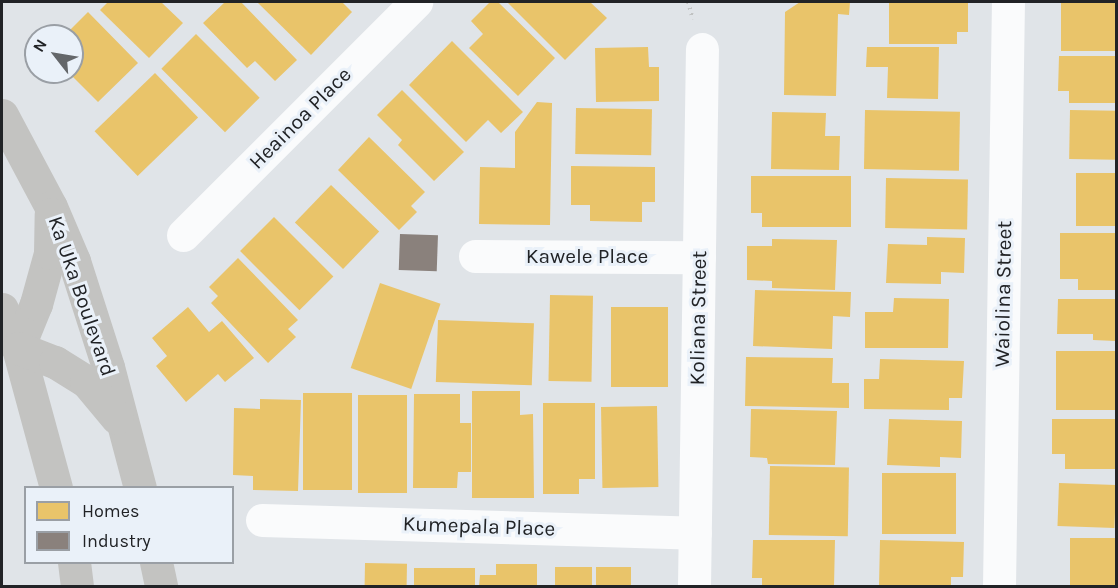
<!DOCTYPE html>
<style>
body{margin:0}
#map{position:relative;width:1118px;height:588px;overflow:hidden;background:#e0e4e8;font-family:Karla,sans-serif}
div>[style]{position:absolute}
.homes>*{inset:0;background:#e9c46a;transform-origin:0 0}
.industry>*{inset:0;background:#8a817c;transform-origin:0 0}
.path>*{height:4px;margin-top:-2px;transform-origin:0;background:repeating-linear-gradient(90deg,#c0c2c2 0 1.5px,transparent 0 6px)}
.minor>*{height:33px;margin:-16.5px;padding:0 16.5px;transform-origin:16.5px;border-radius:16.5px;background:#fafbfc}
.secondary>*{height:33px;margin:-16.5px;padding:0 16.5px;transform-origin:16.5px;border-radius:16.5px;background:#c3c3c1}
span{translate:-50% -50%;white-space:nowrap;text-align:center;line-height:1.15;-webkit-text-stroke:6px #eaf1f9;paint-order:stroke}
.street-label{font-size:21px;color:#212326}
.frame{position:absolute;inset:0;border:3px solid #212326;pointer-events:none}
.legend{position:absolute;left:24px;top:486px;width:210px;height:78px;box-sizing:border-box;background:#eaf1f9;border:2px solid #9a9fa5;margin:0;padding:8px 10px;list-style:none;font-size:18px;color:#212326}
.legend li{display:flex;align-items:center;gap:12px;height:30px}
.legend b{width:30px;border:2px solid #9a9fa5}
.north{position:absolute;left:24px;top:24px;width:60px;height:60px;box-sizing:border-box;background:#eaf1f9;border:2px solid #9a9fa5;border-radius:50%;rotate:301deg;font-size:16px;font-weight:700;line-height:24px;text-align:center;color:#212326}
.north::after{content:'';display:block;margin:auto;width:21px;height:27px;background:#64676a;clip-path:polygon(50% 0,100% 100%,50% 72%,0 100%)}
</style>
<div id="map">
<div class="homes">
<div style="clip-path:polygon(108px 2px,161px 2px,183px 23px,149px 58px,100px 10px)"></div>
<div style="clip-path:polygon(225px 2px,241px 2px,297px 60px,275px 81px,255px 61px,247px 68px,203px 23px)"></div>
<div style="clip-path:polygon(257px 2px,342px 2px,352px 12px,311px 55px)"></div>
<div style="clip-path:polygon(490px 2px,498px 2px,555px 58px,518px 96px,469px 48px,483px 34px,471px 21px)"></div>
<div style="clip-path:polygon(507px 2px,590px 2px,607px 18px,565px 60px)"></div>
<div style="clip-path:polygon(800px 2px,850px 2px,849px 15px,838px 14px,836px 96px,784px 95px,785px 12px)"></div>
<div style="clip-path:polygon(889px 2px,968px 2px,968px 32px,957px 32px,957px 44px,889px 44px)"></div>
<div style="left:1061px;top:2px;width:55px;height:49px"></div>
<div style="clip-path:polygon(88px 12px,138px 63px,98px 102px,68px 72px,72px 72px,72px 36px,64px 36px)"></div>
<div style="left:196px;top:34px;width:90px;height:49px;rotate:45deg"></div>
<div style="clip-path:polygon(452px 41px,523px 112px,501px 133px,488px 120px,466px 142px,409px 85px)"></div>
<div style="clip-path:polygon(648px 47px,649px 67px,659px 67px,659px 101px,596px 102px,595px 48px)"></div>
<div style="clip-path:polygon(867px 47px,939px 47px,938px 99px,887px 98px,888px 67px,866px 67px)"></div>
<div style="clip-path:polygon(1059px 56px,1116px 56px,1116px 103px,1069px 103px,1069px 91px,1058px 91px)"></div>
<div style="left:155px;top:73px;width:62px;height:84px;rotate:46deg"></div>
<div style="clip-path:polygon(402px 90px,464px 152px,434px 181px,398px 145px,402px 140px,377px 115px)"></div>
<div style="clip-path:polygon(537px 102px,552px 103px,550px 225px,479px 224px,480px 167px,515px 168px,515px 132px)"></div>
<div style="left:576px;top:108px;width:76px;height:46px;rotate:1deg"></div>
<div style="left:865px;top:110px;width:95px;height:59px;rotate:1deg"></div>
<div style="left:1070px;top:110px;width:46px;height:49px;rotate:1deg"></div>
<div style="clip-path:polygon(772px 112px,826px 113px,825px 136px,840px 136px,839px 170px,771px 169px)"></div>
<div style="clip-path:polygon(369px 137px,425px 192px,411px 206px,417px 212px,399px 230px,338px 170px)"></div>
<div style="clip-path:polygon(571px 166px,655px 167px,655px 202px,642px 202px,642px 222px,590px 221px,590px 205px,571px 205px)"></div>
<div style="left:1076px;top:173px;width:40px;height:53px"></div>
<div style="clip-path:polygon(751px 176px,851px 176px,851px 227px,762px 227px,762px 213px,751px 213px)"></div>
<div style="left:886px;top:178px;width:82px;height:50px;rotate:1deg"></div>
<div style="left:331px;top:185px;width:67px;height:52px;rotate:44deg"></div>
<div style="left:274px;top:217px;width:84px;height:48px;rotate:45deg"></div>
<div style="clip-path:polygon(1060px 233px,1116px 233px,1116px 290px,1078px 290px,1078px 279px,1060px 279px)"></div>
<div style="clip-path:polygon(927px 237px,965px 238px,964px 273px,941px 272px,941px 284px,886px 283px,888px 244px,927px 245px)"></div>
<div style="clip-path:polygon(772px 239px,837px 240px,835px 290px,772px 288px,772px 281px,747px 280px,747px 246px,772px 246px)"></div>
<div style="clip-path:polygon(238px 258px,298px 320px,288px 329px,296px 337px,268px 363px,211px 303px,218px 296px,209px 287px)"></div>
<div style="left:380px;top:283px;width:64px;height:90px;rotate:19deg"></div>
<div style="clip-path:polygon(755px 290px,851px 292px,850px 317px,833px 316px,832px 349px,753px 346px)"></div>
<div style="left:550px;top:295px;width:43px;height:86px;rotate:1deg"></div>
<div style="clip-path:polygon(894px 298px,949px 299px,948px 348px,865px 348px,865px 312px,893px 312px)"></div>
<div style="clip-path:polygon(1058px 299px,1116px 299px,1116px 341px,1093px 340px,1093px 334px,1057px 334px)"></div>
<div style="clip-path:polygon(188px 307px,209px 332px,222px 321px,254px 358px,225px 382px,218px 374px,186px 402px,156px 366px,167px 356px,152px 338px)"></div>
<div style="left:611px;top:307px;width:57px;height:80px"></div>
<div style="left:438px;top:320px;width:96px;height:62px;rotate:2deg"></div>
<div style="left:1056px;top:351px;width:60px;height:59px"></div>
<div style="clip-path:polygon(746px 357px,833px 358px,832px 383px,849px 383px,849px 408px,745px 406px)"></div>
<div style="clip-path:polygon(880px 359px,964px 361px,962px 398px,949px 398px,949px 410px,864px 409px,864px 379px,879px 379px)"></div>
<div style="clip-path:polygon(472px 391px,520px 391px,520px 415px,533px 414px,534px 498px,472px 498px)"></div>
<div style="left:303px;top:393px;width:49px;height:97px"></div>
<div style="clip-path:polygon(414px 394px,460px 394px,460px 423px,471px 423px,471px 472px,458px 472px,457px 488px,413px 488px)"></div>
<div style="left:358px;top:395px;width:49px;height:98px"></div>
<div style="clip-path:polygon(260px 399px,301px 400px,298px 491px,253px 490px,253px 476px,233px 475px,234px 408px,260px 409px)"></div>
<div style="clip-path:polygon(543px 403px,595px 403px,595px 479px,579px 479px,579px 494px,543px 494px)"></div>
<div style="left:657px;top:406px;width:81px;height:56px;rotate:89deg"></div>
<div style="clip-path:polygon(751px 409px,837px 411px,835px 465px,768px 464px,767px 458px,750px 457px)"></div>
<div style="clip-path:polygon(889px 419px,962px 421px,961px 458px,940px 457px,940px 467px,887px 465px)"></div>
<div style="clip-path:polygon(1052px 419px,1116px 419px,1116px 469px,1065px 469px,1065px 454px,1052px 454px)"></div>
<div style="left:770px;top:466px;width:79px;height:69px;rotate:1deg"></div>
<div style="left:882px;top:473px;width:74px;height:61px"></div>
<div style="left:1059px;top:483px;width:57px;height:43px;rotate:2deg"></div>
<div style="left:1070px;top:538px;width:46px;height:48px"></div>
<div style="clip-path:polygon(753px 540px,835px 540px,834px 586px,762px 586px,762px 578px,752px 578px)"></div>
<div style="clip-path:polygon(880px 540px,964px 542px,963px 577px,951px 577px,951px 586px,879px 586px)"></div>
<div style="left:365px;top:563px;width:42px;height:23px;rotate:1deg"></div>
<div style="clip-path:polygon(496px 564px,537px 564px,537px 586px,479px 586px,480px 575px,496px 575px)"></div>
<div style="left:555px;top:567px;width:37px;height:19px"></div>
<div style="left:596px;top:567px;width:35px;height:19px"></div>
<div style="left:414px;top:568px;width:61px;height:18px"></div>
</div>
<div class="industry">
<div style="left:400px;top:234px;width:38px;height:36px;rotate:2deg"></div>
</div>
<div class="path">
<div style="left:688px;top:2px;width:18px;rotate:74deg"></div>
</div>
<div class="minor">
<div style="left:183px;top:235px;width:330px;rotate:-45deg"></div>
<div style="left:475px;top:256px;width:224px;rotate:0.3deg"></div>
<div style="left:262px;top:520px;width:433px;rotate:1.7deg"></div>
<div style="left:694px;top:586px;width:537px;rotate:-89.15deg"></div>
<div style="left:999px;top:586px;width:584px;rotate:-89.12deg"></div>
</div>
<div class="secondary">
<div style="left:2px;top:115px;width:104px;rotate:62deg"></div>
<div style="left:51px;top:207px;width:59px;rotate:66.9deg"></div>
<div style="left:74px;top:261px;width:111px;rotate:72.2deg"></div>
<div style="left:108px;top:367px;width:125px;rotate:75.2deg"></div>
<div style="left:2px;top:309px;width:42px;rotate:67.7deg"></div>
<div style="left:18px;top:348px;width:145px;rotate:74.8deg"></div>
<div style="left:18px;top:348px;width:48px;rotate:-67.8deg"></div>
<div style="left:36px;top:304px;width:53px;rotate:-74.6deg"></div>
<div style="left:50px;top:253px;width:39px;rotate:-89deg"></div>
<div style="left:18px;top:348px;width:40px;rotate:21deg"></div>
<div style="left:55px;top:362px;width:36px;rotate:32deg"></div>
<div style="left:86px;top:381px;width:48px;rotate:50deg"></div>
<div style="left:74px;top:562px;width:24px;rotate:83deg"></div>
<div style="left:156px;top:562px;width:25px;rotate:78deg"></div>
</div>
<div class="street-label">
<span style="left:300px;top:118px;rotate:-45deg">Heainoa Place</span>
<span style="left:587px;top:256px">Kawele Place</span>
<span style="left:1003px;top:294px;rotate:-89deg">Waiolina Street</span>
<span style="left:82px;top:296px;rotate:71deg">Ka Uka Boulevard</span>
<span style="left:698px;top:318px;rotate:-89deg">Koliana Street</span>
<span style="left:479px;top:526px;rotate:2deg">Kumepala Place</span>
</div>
<div class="frame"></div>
<ul class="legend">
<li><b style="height:16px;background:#e9c46a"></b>Homes</li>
<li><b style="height:16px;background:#8a817c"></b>Industry</li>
</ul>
<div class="north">N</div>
</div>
